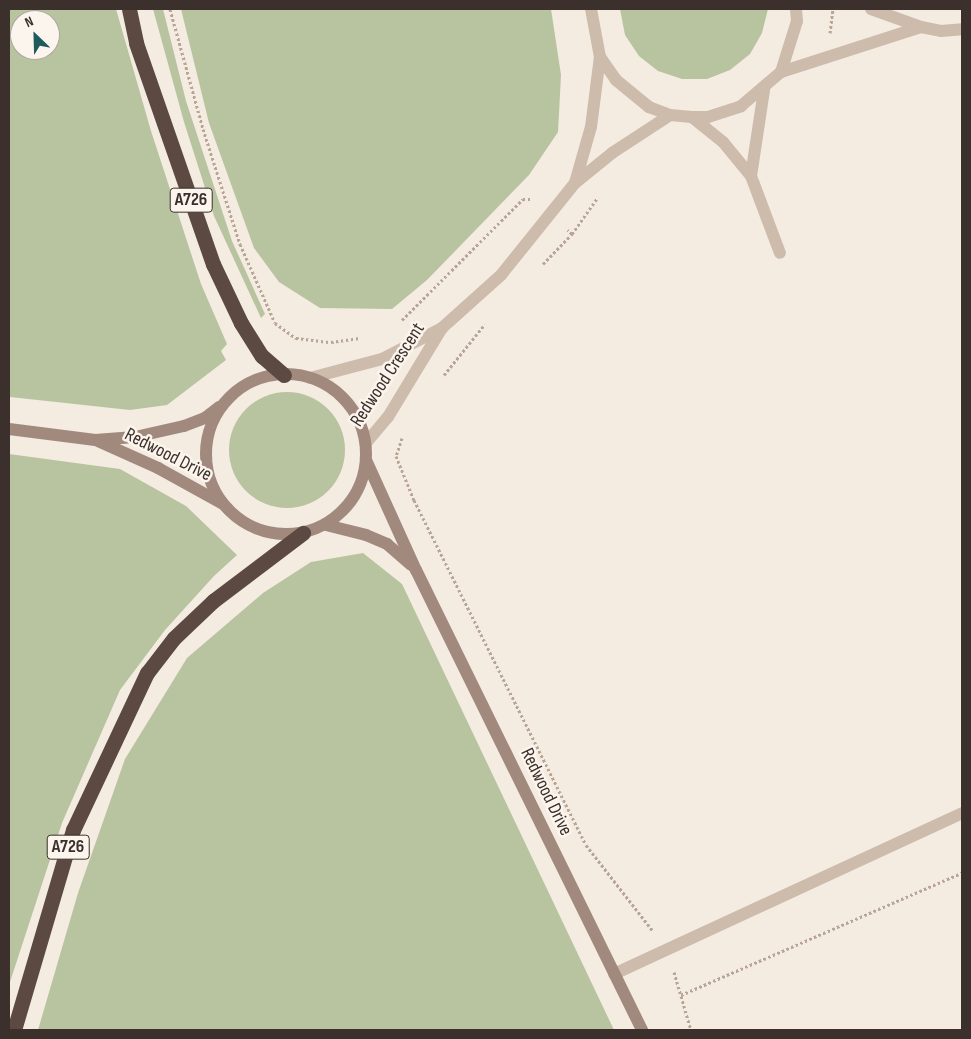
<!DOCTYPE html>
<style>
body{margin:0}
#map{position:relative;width:971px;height:1039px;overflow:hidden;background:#f4ebe1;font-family:"Sofia Sans Condensed",sans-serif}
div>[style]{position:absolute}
.green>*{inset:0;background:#b8c4a0}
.round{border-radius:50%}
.path>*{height:3px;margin-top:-1.5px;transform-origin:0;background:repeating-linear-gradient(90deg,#b9a596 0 2.5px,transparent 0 5px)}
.lane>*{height:12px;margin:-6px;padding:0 6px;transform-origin:6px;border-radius:6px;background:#cdbbac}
.street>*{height:12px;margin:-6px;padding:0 6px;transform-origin:6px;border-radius:6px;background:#cdbbac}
.secondary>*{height:12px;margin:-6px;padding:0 6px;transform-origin:6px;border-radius:6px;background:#a18a7d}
.secondary>.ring{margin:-6px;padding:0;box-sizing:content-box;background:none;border:12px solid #a18a7d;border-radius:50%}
.highway>*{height:15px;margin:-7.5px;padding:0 7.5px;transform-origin:7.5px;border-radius:7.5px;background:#5c4a42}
span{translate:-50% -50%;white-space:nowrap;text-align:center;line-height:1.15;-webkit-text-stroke:5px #fbf5ee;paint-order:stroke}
.shield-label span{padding:1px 4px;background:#fbf5ee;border:1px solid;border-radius:4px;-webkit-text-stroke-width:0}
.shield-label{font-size:18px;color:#3b302b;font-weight:700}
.street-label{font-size:19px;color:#3b302b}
.frame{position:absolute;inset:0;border:10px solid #3b302b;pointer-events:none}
.north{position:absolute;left:10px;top:10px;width:50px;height:50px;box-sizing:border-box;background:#fbf5ee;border:1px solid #aea6a0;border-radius:50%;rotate:336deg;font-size:14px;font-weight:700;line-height:20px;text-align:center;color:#3b302b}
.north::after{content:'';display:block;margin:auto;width:18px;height:22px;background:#1f5a5e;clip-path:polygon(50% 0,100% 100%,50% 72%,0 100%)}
</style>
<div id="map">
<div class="green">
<div style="clip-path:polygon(evenodd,9px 9px,116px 9px,151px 131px,201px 284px,227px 344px,221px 351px,226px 360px,167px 405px,130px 410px,10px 397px,9px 9px,20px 20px,50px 20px,50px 50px,20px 50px,20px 20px)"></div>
<div style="clip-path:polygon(153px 9px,163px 9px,186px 101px,232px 241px,265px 314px,261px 318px,214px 216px,184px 122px)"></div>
<div style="clip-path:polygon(181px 9px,551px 9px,561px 75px,558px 132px,529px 175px,427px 280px,392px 309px,320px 308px,279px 282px,254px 248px,209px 123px)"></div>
<div style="clip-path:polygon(620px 9px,768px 9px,762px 33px,750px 54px,730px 70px,707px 79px,682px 79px,658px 71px,639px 56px,625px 35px)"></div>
<div class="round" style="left:229px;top:392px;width:116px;height:116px"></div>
<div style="clip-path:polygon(9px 454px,120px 469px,186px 506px,237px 555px,214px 576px,165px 630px,120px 690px,62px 823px,9px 985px)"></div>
<div style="clip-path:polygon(363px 553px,402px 584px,614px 1030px,38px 1030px,78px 893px,125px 759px,187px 658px,263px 593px,311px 562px)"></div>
</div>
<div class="path">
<div style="left:170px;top:9px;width:124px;rotate:74.6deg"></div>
<div style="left:203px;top:129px;width:121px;rotate:72.2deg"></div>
<div style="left:240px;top:244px;width:86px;rotate:66.1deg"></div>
<div style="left:275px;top:323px;width:26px;rotate:36deg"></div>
<div style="left:296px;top:338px;width:35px;rotate:7deg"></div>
<div style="left:331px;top:342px;width:29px;rotate:-8deg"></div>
<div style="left:830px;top:33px;width:24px;rotate:-83deg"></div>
<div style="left:572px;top:234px;width:45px;rotate:-54.9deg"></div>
<div style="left:543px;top:264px;width:42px;rotate:-46deg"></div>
<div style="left:572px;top:234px;width:6px;rotate:-135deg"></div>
<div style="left:402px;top:320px;width:171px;rotate:-45deg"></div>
<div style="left:523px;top:199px;width:10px"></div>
<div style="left:444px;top:375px;width:65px;rotate:-51.2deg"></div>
<div style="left:402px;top:438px;width:19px;rotate:108deg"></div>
<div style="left:396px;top:456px;width:48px;rotate:67.8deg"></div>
<div style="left:414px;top:500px;width:385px;rotate:63.5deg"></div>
<div style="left:586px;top:845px;width:109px;rotate:52.1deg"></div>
<div style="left:674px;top:972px;width:60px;rotate:73.7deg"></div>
<div style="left:681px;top:995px;width:306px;rotate:-23.5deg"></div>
</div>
<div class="lane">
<div style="left:692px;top:117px;width:40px;rotate:39deg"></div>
<div style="left:723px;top:142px;width:44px;rotate:50.5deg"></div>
<div style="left:751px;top:176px;width:87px;rotate:-81.4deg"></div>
<div style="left:751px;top:176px;width:82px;rotate:69.4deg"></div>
<div style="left:614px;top:974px;width:383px;rotate:-24.8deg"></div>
</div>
<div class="street">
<div style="left:591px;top:9px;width:49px;rotate:79.4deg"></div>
<div style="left:600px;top:57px;width:28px;rotate:55deg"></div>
<div style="left:616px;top:80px;width:43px;rotate:39.3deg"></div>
<div style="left:649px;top:107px;width:22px;rotate:21deg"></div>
<div style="left:670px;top:115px;width:22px;rotate:5deg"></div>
<div style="left:692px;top:117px;width:16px"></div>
<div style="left:708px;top:117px;width:35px;rotate:-18deg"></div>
<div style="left:741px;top:106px;width:52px;rotate:-40.4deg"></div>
<div style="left:781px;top:72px;width:53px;rotate:-72.6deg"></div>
<div style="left:797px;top:21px;width:12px;rotate:-95deg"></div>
<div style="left:871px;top:9px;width:53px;rotate:19.8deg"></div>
<div style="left:921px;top:27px;width:20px;rotate:11deg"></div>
<div style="left:941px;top:31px;width:21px;rotate:-5deg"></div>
<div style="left:781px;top:72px;width:147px;rotate:-17.8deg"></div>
<div style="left:575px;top:183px;width:58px;rotate:-74.1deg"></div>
<div style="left:591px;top:127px;width:71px;rotate:-82.7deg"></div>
<div style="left:310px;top:378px;width:74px;rotate:-14.8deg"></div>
<div style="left:382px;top:359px;width:68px;rotate:-27.3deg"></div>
<div style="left:442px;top:328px;width:79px;rotate:-41.9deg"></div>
<div style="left:501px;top:275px;width:118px;rotate:-51.2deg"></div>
<div style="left:575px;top:183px;width:48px;rotate:-39deg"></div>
<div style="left:612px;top:153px;width:69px;rotate:-33.2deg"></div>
<div style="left:366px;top:443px;width:34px;rotate:-50deg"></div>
<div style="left:388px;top:417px;width:104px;rotate:-58.8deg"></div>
</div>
<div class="secondary">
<div class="ring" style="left:206px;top:374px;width:148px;height:148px"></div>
<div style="left:9px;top:429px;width:87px;rotate:7.3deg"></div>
<div style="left:95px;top:440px;width:40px;rotate:-4.3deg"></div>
<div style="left:135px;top:437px;width:50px;rotate:-12.7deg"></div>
<div style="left:184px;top:426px;width:22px;rotate:-21deg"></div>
<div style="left:205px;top:418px;width:18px;rotate:-38deg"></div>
<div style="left:98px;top:441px;width:66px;rotate:24.2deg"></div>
<div style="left:158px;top:468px;width:74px;rotate:29deg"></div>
<div style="left:366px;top:460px;width:121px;rotate:65.6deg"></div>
<div style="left:416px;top:570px;width:513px;rotate:63.83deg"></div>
<div style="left:326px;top:525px;width:41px;rotate:14deg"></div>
<div style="left:366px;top:535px;width:23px;rotate:23deg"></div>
<div style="left:387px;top:544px;width:32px;rotate:41deg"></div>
</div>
<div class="highway">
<div style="left:129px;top:9px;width:35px;rotate:78deg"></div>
<div style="left:136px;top:43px;width:234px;rotate:70.8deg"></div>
<div style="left:213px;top:264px;width:65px;rotate:64.6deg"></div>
<div style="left:241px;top:323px;width:39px;rotate:58deg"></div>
<div style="left:262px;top:356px;width:29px;rotate:41deg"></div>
<div style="left:14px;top:1030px;width:209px;rotate:-73.6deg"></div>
<div style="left:73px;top:830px;width:174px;rotate:-64.8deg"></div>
<div style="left:147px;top:673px;width:44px;rotate:-52.4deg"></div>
<div style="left:174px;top:638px;width:54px;rotate:-43.5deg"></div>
<div style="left:213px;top:601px;width:113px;rotate:-37.1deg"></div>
</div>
<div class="shield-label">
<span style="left:191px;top:200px">A726</span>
<span style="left:68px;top:847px">A726</span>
</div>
<div class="street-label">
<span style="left:388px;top:375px;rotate:-57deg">Redwood Crescent</span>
<span style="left:168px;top:455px;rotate:27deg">Redwood Drive</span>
<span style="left:546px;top:792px;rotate:64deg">Redwood Drive</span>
</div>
<div class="frame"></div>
<div class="north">N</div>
</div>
